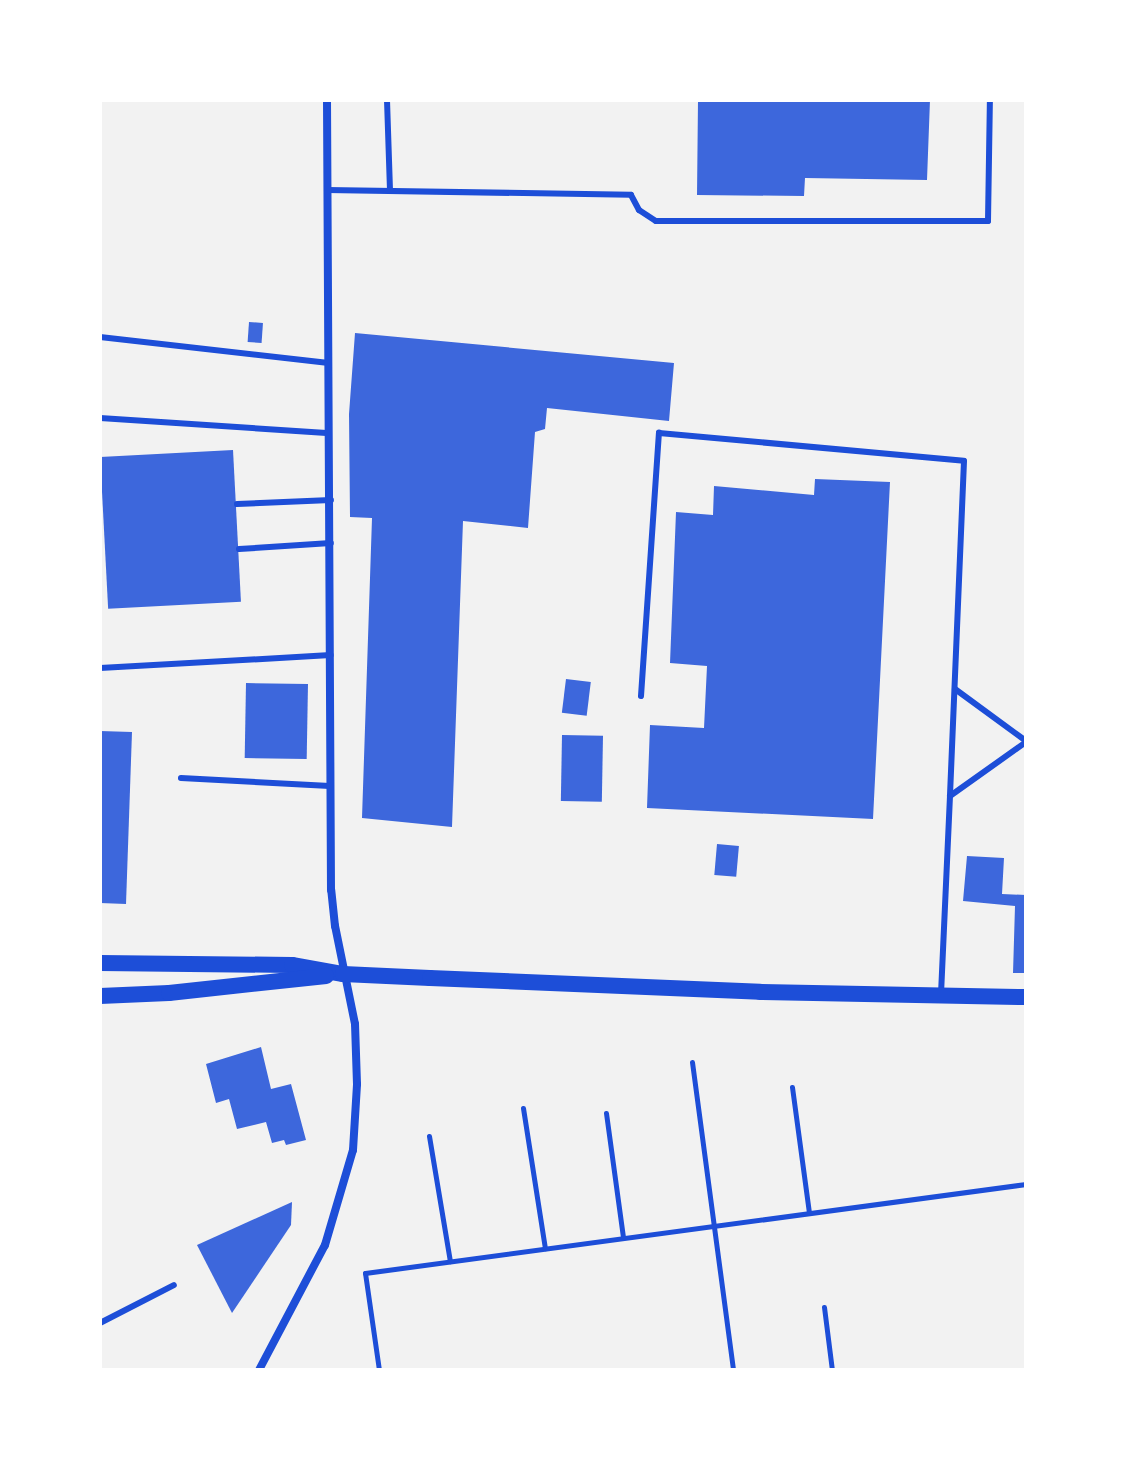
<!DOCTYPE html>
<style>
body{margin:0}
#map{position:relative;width:1126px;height:1470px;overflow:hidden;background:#f2f2f2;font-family:Inter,sans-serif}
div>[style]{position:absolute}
.building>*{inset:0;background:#3d67dc;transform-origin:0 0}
.path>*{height:5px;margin:-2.5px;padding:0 2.5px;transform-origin:2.5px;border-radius:2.5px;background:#1d4ed8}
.service>*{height:6px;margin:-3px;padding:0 3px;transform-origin:3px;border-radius:3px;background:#1d4ed8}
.minor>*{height:8px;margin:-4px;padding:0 4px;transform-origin:4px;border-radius:4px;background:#1d4ed8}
.secondary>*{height:16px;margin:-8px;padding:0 8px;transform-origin:8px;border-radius:8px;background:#1d4ed8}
span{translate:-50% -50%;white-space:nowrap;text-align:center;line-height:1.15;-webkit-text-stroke:8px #fff;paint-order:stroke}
.frame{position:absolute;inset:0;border:102px solid #fff;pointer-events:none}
</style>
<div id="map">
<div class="building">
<div style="clip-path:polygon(698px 100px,930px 100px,927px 180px,805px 178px,804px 196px,697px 195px)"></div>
<div style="left:249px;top:322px;width:14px;height:20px;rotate:4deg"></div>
<div style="clip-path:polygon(355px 333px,674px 363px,669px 421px,547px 408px,545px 429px,535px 432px,528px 528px,463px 521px,452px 827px,362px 818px,372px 518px,350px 517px,349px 414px)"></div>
<div style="left:233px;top:450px;width:152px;height:133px;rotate:87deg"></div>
<div style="clip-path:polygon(815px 479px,890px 482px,873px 819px,647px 808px,650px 725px,704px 728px,707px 666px,670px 663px,676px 512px,713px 515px,714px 486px,814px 495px)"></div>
<div style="left:566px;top:679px;width:25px;height:34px;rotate:7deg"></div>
<div style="left:246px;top:683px;width:62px;height:75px;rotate:1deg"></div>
<div style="clip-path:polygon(100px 731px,132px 732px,126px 904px,100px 903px)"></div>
<div style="left:562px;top:735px;width:41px;height:66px;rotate:1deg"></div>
<div style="left:717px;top:844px;width:22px;height:31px;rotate:5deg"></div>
<div style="clip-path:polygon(967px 856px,1004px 858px,1002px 894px,1026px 895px,1026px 973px,1013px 973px,1015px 906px,963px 901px)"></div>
<div style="clip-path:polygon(261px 1047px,271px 1089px,291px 1084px,306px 1140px,286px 1145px,284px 1140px,272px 1143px,266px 1122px,237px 1129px,229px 1099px,216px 1103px,206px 1064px)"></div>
<div style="clip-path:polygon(292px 1202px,291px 1225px,232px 1313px,197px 1245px)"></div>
</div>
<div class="path">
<div style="left:692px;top:1062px;width:311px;rotate:82.4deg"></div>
<div style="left:792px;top:1087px;width:126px;rotate:82.3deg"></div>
<div style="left:523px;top:1108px;width:142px;rotate:81.1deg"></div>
<div style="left:606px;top:1113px;width:125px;rotate:82.2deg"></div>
<div style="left:429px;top:1136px;width:127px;rotate:80.5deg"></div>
<div style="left:824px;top:1307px;width:64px;rotate:82.8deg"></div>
<div style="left:379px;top:1370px;width:98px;rotate:-98.2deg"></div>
<div style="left:365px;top:1273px;width:667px;rotate:-7.67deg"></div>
</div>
<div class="service">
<div style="left:387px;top:100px;width:91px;rotate:88.1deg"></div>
<div style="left:327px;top:190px;width:304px;rotate:0.9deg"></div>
<div style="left:631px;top:195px;width:17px;rotate:62deg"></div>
<div style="left:639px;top:210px;width:20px;rotate:33deg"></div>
<div style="left:656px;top:221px;width:332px"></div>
<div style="left:988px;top:221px;width:121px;rotate:-89.1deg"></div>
<div style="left:100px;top:337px;width:228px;rotate:6.5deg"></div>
<div style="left:100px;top:418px;width:227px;rotate:3.8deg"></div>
<div style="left:237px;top:504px;width:94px;rotate:-2.4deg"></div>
<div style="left:239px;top:549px;width:92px;rotate:-3.7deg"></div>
<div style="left:100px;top:668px;width:231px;rotate:-3.2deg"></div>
<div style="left:955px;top:689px;width:88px;rotate:36.2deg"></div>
<div style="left:641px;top:696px;width:264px;rotate:-86.1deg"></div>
<div style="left:659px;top:433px;width:306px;rotate:5.2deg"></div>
<div style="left:964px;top:461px;width:335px;rotate:92.4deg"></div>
<div style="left:181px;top:778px;width:149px;rotate:3.1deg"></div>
<div style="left:941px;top:994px;width:198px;rotate:-87.4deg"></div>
<div style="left:950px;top:796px;width:93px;rotate:-35.4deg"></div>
<div style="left:100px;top:1323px;width:83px;rotate:-27.2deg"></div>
</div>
<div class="minor">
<div style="left:259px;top:1370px;width:141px;rotate:-62.2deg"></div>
<div style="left:325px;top:1245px;width:99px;rotate:-73.6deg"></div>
<div style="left:353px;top:1150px;width:66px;rotate:-86.5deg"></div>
<div style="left:357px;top:1084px;width:60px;rotate:-91.9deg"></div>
<div style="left:355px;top:1024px;width:100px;rotate:-101.5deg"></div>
<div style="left:335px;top:926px;width:36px;rotate:-96deg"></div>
<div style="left:331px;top:890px;width:790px;rotate:-90.29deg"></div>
</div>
<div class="secondary">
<div style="left:100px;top:963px;width:192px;rotate:0.6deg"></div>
<div style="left:292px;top:965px;width:52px;rotate:10deg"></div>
<div style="left:343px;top:974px;width:87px;rotate:2.6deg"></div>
<div style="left:430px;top:978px;width:330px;rotate:2.4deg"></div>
<div style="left:760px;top:992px;width:266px;rotate:1.1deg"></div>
<div style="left:100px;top:996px;width:69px;rotate:-2.5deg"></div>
<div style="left:169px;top:993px;width:158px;rotate:-6.2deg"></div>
</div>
<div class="frame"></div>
</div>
